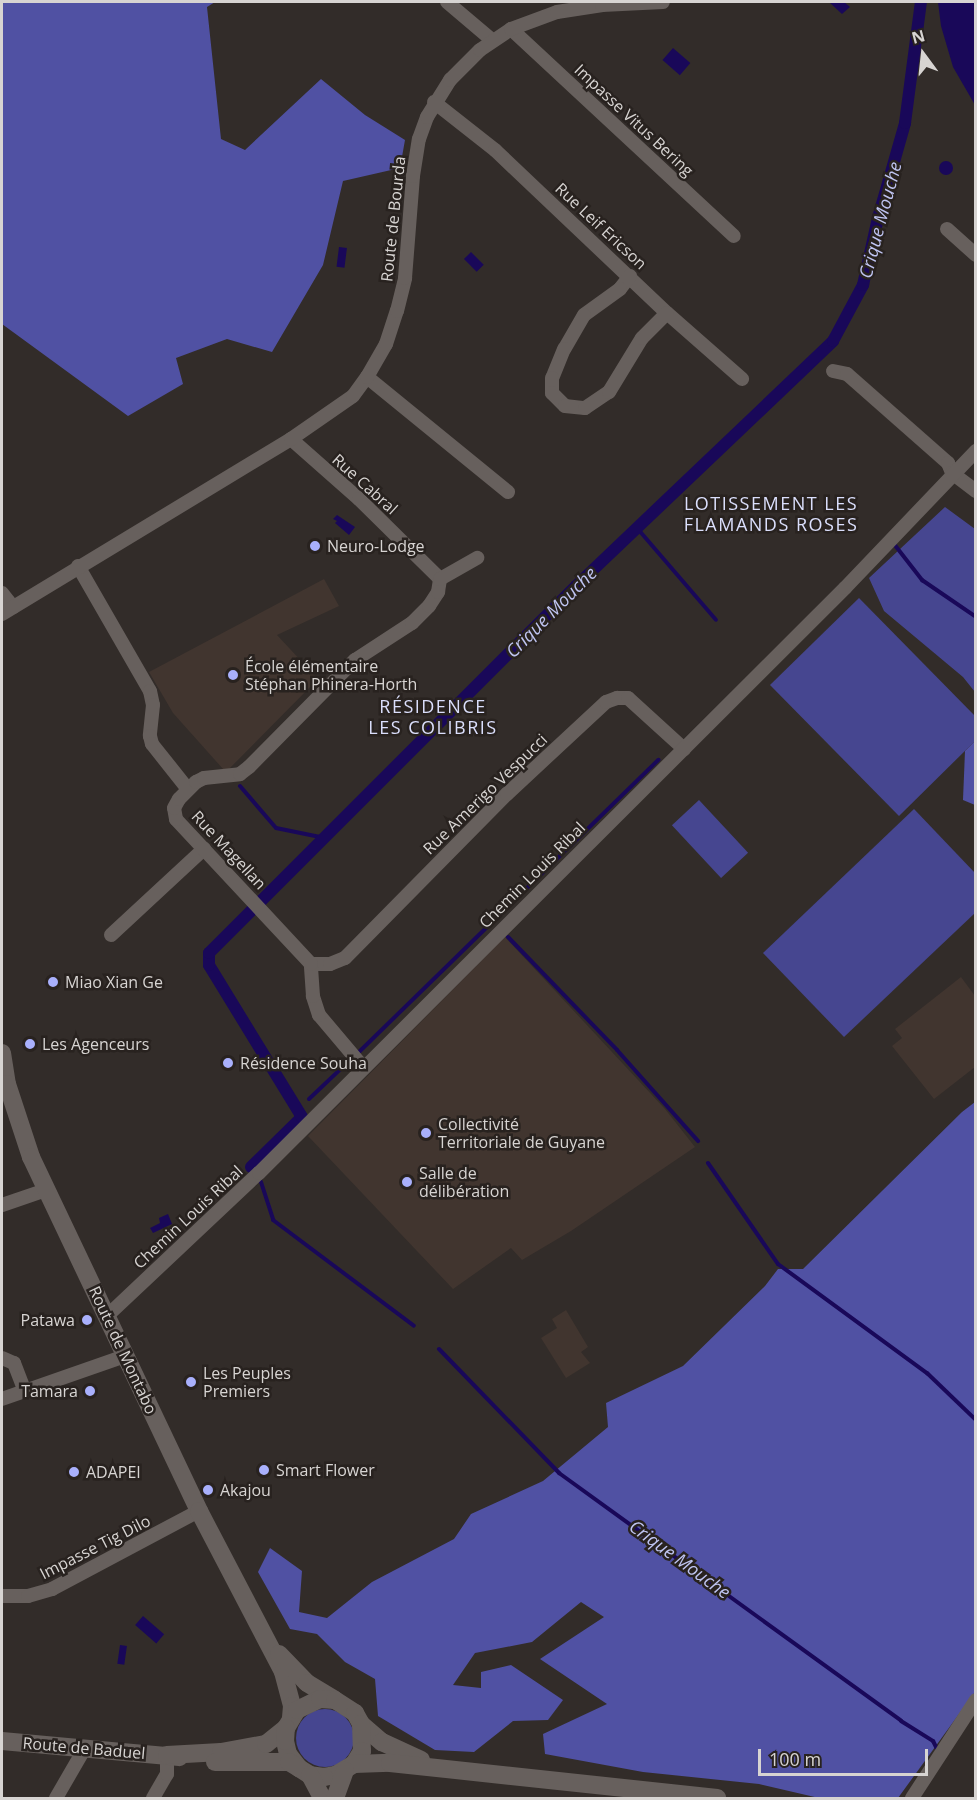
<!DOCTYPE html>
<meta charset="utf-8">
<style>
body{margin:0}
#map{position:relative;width:977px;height:1800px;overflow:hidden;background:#322c29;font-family:"Open Sans",sans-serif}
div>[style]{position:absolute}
.built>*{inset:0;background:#41352f}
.green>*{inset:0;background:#464690;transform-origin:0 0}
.round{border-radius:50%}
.forest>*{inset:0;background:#5051a3}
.water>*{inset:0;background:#190859;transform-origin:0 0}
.stream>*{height:4px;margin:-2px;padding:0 2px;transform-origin:2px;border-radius:2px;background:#190859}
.canal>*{height:12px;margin:-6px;padding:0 6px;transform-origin:6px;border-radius:6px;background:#190859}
.street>*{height:14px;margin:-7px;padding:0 7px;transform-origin:7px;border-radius:7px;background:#67605d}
.secondary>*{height:18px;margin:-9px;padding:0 9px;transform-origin:9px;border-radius:9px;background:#67605d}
.dots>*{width:16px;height:16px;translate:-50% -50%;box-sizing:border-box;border:3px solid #28221f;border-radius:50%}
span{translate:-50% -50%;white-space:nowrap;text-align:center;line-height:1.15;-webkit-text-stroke:5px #28221f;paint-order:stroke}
.street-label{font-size:16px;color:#d7d4d2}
.poi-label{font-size:16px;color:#d7d4d2}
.left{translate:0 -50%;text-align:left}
.right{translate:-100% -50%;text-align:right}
.water-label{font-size:18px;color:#bfc4f1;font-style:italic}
.neighbourhood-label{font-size:18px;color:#dbdffc;letter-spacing:1.5px}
.frame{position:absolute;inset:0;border:3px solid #d7d4d2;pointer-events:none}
.north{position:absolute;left:893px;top:24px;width:60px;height:60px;-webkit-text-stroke:4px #28221f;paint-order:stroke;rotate:345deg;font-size:16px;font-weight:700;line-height:24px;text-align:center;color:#d7d4d2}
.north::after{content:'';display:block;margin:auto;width:21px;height:27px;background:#d7d4d2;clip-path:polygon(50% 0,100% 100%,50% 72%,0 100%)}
.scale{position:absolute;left:758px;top:1749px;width:170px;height:27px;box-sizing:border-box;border:3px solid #d7d4d2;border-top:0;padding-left:8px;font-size:18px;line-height:21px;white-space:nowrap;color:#d7d4d2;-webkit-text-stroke:4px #28221f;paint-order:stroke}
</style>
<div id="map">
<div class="built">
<div style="clip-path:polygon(324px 579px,339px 606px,277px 635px,318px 679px,229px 769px,223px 769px,173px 713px,149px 672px)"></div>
<div style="clip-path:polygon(505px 937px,665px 1109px,695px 1147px,571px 1231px,522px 1260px,511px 1248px,453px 1289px,308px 1136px)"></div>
<div style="clip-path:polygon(961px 977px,975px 996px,975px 1067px,934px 1099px,892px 1046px,902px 1038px,895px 1029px)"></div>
<div style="clip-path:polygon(566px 1310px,588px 1347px,581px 1352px,590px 1363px,566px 1378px,541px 1338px,557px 1328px,552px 1319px)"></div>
</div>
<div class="green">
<div style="clip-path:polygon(945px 507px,975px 529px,975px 692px,963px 677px,884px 611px,869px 578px)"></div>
<div style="clip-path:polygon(859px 598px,975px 716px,975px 741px,899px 816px,770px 685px)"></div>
<div style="left:699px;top:800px;width:72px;height:37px;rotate:47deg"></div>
<div style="clip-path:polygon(914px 809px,975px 873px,975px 913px,844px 1037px,763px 953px)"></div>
<div class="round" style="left:296px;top:1709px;width:58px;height:58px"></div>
</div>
<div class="forest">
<div style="clip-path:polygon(2px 2px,215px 2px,207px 7px,221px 139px,245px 150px,321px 79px,365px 115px,405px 140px,400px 168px,343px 181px,323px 265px,272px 352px,227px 339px,176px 358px,183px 384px,128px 416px,2px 324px)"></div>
<div style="clip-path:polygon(975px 741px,975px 805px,963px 800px,965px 751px)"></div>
<div style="clip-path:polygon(975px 1102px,975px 1692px,898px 1798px,819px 1798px,759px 1784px,643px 1772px,545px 1754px,543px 1734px,607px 1704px,540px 1659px,604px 1617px,581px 1602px,532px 1642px,475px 1653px,453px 1685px,481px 1688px,481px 1672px,511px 1665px,563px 1700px,548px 1720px,513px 1721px,474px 1752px,435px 1750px,378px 1716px,375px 1679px,345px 1662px,317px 1634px,290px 1629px,258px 1572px,270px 1548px,302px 1571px,299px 1612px,327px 1618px,372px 1582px,454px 1539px,471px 1514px,543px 1481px,608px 1427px,606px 1403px,683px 1366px,765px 1286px,778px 1269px,803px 1269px,962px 1112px)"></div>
</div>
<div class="water">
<div style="clip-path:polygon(829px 2px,844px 2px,850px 7px,842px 14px)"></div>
<div style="clip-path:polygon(938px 2px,975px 2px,975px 105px,953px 67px,941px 26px)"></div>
<div style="left:673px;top:48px;width:23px;height:16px;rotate:41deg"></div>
<div class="round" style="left:939px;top:161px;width:14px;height:14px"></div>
<div style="left:339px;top:247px;width:8px;height:20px;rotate:7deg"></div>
<div style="left:471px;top:252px;width:18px;height:10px;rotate:45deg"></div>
<div style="clip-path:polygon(337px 515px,355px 527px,349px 535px,335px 523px,337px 521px,333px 519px)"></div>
<div style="clip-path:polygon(168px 1214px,172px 1224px,153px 1233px,150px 1228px,160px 1223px,159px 1218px)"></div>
<div style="left:143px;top:1616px;width:28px;height:12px;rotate:41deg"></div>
<div style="left:120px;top:1645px;width:7px;height:19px;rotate:8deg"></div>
</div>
<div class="stream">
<div style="left:637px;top:528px;width:121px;rotate:49.3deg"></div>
<div style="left:894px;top:544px;width:46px;rotate:52.1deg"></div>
<div style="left:922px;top:580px;width:65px;rotate:34.4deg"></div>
<div style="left:240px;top:786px;width:55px;rotate:49.4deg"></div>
<div style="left:276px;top:828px;width:50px;rotate:11.5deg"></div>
<div style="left:508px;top:937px;width:157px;rotate:46deg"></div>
<div style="left:617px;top:1050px;width:122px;rotate:48.3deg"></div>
<div style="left:360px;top:1051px;width:417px;rotate:-44.3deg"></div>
<div style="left:309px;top:1099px;width:55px;rotate:-43.5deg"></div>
<div style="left:708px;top:1163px;width:123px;rotate:55.3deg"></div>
<div style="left:778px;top:1264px;width:185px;rotate:36.2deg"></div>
<div style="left:927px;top:1373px;width:68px;rotate:43.8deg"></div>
<div style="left:261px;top:1182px;width:40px;rotate:72deg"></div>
<div style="left:273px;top:1220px;width:176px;rotate:36.9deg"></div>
<div style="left:439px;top:1349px;width:173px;rotate:45.9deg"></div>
<div style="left:559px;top:1473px;width:422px;rotate:35.9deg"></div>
<div style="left:901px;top:1721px;width:38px;rotate:32deg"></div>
<div style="left:933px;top:1741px;width:9px;rotate:63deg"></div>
</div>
<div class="canal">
<div style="left:251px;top:1167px;width:71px;rotate:-44.4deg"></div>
<div style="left:302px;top:1117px;width:178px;rotate:-121.5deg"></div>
<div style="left:209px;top:965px;width:12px;rotate:-90deg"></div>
<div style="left:209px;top:953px;width:519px;rotate:-45deg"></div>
<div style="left:576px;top:586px;width:355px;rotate:-43.6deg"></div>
<div style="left:833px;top:341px;width:64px;rotate:-61.8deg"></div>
<div style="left:863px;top:285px;width:69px;rotate:-77.4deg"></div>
<div style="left:878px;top:218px;width:99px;rotate:-74.1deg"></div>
<div style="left:905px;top:123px;width:122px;rotate:-82.5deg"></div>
</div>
<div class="street">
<div style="left:447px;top:2px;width:59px;rotate:40.2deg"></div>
<div style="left:511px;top:29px;width:304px;rotate:42.9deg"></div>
<div style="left:434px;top:102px;width:78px;rotate:38.2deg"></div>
<div style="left:495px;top:150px;width:237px;rotate:43.5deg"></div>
<div style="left:667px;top:313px;width:100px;rotate:41.3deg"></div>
<div style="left:947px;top:229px;width:39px;rotate:42deg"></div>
<div style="left:630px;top:276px;width:16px;rotate:128deg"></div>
<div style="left:620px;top:289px;width:44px;rotate:144.2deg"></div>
<div style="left:584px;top:315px;width:39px;rotate:120deg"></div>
<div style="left:564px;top:349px;width:31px;rotate:112deg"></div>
<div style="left:552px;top:378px;width:15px;rotate:90deg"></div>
<div style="left:552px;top:393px;width:18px;rotate:45deg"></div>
<div style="left:565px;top:406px;width:20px;rotate:6deg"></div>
<div style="left:585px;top:408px;width:29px;rotate:-34deg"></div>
<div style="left:609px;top:392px;width:63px;rotate:-58.6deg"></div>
<div style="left:642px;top:338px;width:35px;rotate:-45deg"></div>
<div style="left:833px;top:371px;width:14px;rotate:12deg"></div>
<div style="left:847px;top:374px;width:135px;rotate:41.4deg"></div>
<div style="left:948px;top:463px;width:11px;rotate:68deg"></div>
<div style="left:952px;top:473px;width:30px;rotate:37deg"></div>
<div style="left:367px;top:377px;width:182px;rotate:39.2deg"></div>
<div style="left:291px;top:439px;width:91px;rotate:41.4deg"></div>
<div style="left:359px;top:499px;width:114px;rotate:44.6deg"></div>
<div style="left:78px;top:566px;width:144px;rotate:60.1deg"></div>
<div style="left:150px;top:691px;width:14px;rotate:78deg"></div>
<div style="left:153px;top:705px;width:31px;rotate:96deg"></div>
<div style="left:150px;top:736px;width:8px;rotate:76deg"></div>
<div style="left:152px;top:744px;width:56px;rotate:51.5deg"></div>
<div style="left:2px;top:593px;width:18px;rotate:52deg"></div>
<div style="left:2px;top:614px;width:338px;rotate:-31.2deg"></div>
<div style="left:291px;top:439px;width:75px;rotate:-34.7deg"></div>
<div style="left:353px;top:396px;width:24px;rotate:-54deg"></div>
<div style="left:367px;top:377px;width:38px;rotate:-60deg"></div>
<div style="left:386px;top:344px;width:35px;rotate:-72deg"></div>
<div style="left:397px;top:311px;width:34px;rotate:-76deg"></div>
<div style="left:405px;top:278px;width:102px;rotate:-85.5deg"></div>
<div style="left:413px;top:176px;width:37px;rotate:-81deg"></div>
<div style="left:419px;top:139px;width:23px;rotate:-70deg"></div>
<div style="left:427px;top:117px;width:44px;rotate:-58.1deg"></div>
<div style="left:450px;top:80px;width:42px;rotate:-45deg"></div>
<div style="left:480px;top:50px;width:37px;rotate:-34deg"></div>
<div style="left:511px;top:29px;width:49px;rotate:-20.3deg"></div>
<div style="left:557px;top:12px;width:46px;rotate:-8.8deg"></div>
<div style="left:602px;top:5px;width:61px;rotate:-2.8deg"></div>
<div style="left:111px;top:935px;width:127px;rotate:-42.8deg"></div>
<div style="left:311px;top:964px;width:19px"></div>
<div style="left:330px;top:964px;width:16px;rotate:-22deg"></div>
<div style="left:345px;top:958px;width:231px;rotate:-45.4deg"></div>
<div style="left:507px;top:794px;width:135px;rotate:-42.9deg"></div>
<div style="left:606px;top:702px;width:12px;rotate:-20deg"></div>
<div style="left:617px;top:698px;width:11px"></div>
<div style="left:628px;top:698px;width:76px;rotate:42.3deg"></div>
<div style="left:363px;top:1067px;width:68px;rotate:-130.2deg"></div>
<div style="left:319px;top:1015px;width:20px;rotate:-108deg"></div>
<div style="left:313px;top:996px;width:32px;rotate:-94deg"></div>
<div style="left:311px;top:964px;width:198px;rotate:-133deg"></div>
<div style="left:176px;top:819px;width:11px;rotate:-100deg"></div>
<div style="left:174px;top:808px;width:10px;rotate:-61deg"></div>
<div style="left:179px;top:799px;width:24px;rotate:-45deg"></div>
<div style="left:196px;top:782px;width:9px;rotate:-27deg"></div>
<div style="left:204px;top:778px;width:36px;rotate:-6deg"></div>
<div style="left:240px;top:774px;width:11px;rotate:-38deg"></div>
<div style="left:249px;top:767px;width:151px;rotate:-45.3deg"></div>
<div style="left:355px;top:660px;width:68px;rotate:-33deg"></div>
<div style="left:412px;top:623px;width:24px;rotate:-45deg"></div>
<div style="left:429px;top:606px;width:17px;rotate:-57deg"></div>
<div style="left:438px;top:592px;width:13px;rotate:-81deg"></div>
<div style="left:440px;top:579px;width:43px;rotate:-29.6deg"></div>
<div style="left:2px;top:1205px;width:46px;rotate:-18.8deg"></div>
<div style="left:107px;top:1316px;width:209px;rotate:-43.3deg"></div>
<div style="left:259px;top:1173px;width:828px;rotate:-44.95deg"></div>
<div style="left:845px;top:588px;width:190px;rotate:-46.3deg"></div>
<div style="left:2px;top:1358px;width:13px;rotate:23deg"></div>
<div style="left:14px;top:1363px;width:30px;rotate:69deg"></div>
<div style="left:2px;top:1399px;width:130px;rotate:-19.3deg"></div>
<div style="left:2px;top:1596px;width:26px"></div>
<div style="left:28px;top:1596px;width:25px;rotate:-16deg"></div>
<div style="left:52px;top:1589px;width:166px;rotate:-28deg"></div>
<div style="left:56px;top:1798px;width:58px;rotate:-59.9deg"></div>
<div style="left:153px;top:1798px;width:28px;rotate:-60deg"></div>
<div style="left:167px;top:1774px;width:19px;rotate:-90deg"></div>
<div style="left:912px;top:1798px;width:117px;rotate:-56.9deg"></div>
</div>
<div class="secondary">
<div style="left:2px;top:1053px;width:31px;rotate:81deg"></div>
<div style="left:7px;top:1084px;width:77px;rotate:71.8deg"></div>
<div style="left:31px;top:1157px;width:392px;rotate:64.6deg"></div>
<div style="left:199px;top:1511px;width:182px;rotate:62.4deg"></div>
<div style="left:283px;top:1672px;width:35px;rotate:75deg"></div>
<div style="left:292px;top:1706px;width:12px;rotate:95deg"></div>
<div style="left:279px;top:1654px;width:40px;rotate:46deg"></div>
<div style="left:307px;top:1683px;width:31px;rotate:31deg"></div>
<div style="left:361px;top:1724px;width:28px;rotate:41deg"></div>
<div style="left:382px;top:1742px;width:43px;rotate:24.8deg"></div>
<div style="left:2px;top:1741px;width:178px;rotate:5.2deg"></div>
<div style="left:167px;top:1755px;width:54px;rotate:-3.2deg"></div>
<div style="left:221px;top:1752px;width:46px;rotate:-10.1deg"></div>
<div style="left:266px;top:1744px;width:26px;rotate:-39deg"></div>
<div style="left:286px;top:1728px;width:21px;rotate:-59deg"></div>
<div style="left:297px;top:1710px;width:25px;rotate:-26deg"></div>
<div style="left:320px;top:1699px;width:15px;rotate:4deg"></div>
<div style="left:335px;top:1700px;width:24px;rotate:33deg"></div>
<div style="left:355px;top:1713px;width:13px;rotate:61deg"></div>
<div style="left:361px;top:1724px;width:27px;rotate:88deg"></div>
<div style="left:362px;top:1751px;width:15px;rotate:122deg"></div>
<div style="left:354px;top:1764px;width:21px;rotate:149deg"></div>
<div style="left:336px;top:1775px;width:12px;rotate:171deg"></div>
<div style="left:324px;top:1777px;width:14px;rotate:-172deg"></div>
<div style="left:310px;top:1775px;width:13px;rotate:-148deg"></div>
<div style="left:299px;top:1768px;width:18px;rotate:-128deg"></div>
<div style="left:288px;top:1754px;width:13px;rotate:-103deg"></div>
<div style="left:285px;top:1741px;width:13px;rotate:-86deg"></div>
<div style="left:215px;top:1762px;width:74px"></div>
<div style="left:289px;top:1762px;width:12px;rotate:31deg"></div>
<div style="left:354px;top:1764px;width:36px;rotate:-2deg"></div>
<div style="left:390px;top:1763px;width:329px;rotate:6.1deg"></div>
<div style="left:310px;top:1775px;width:26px;rotate:62deg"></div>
<div style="left:335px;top:1798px;width:29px;rotate:-70deg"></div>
</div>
<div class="dots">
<div style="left:315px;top:546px;background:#a9b0fc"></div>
<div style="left:233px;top:675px;background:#a9b0fc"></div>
<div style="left:53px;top:982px;background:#a9b0fc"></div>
<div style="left:30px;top:1044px;background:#a9b0fc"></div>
<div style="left:228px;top:1063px;background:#a9b0fc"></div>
<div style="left:426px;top:1133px;background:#a9b0fc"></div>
<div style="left:407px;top:1182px;background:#a9b0fc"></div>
<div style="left:87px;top:1320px;background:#a9b0fc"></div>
<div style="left:191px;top:1382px;background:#a9b0fc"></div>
<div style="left:90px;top:1391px;background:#a9b0fc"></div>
<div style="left:264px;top:1470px;background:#a9b0fc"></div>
<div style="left:74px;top:1472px;background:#a9b0fc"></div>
<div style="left:208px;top:1490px;background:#a9b0fc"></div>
</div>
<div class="street-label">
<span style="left:634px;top:120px;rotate:43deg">Impasse Vitus Bering</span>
<span style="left:393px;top:219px;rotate:-84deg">Route de Bourda</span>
<span style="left:601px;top:226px;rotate:43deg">Rue Leif Ericson</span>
<span style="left:365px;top:484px;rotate:42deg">Rue Cabral</span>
<span style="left:485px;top:794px;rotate:-44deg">Rue Amerigo Vespucci</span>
<span style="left:229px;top:850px;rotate:47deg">Rue Magellan</span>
<span style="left:532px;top:875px;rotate:-45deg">Chemin Louis Ribal</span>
<span style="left:188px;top:1217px;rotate:-43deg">Chemin Louis Ribal</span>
<span style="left:123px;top:1350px;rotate:65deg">Route de Montabo</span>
<span style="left:95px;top:1547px;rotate:-27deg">Impasse Tig Dilo</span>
<span style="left:84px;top:1748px;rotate:5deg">Route de Baduel</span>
</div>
<div class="poi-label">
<span class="left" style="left:327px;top:546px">Neuro-Lodge</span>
<span class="left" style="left:245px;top:675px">École élémentaire<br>Stéphan Phinera-Horth</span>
<span class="left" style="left:65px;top:982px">Miao Xian Ge</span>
<span class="left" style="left:42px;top:1044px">Les Agenceurs</span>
<span class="left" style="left:240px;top:1063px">Résidence Souha</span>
<span class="left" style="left:438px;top:1133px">Collectivité<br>Territoriale de Guyane</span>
<span class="left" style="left:419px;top:1182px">Salle de<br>délibération</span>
<span class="right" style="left:75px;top:1320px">Patawa</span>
<span class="left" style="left:203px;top:1382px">Les Peuples<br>Premiers</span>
<span class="right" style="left:78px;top:1391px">Tamara</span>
<span class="left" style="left:276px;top:1470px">Smart Flower</span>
<span class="left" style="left:86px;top:1472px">ADAPEI</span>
<span class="left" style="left:220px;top:1490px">Akajou</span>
</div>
<div class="water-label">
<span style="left:880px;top:220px;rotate:-75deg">Crique Mouche</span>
<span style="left:551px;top:612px;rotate:-45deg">Crique Mouche</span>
<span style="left:680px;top:1559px;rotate:36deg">Crique Mouche</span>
</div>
<div class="neighbourhood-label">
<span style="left:771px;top:514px">LOTISSEMENT LES<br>FLAMANDS ROSES</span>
<span style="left:433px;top:717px">RÉSIDENCE<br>LES COLIBRIS</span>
</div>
<div class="frame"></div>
<div class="north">N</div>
<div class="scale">100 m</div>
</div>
